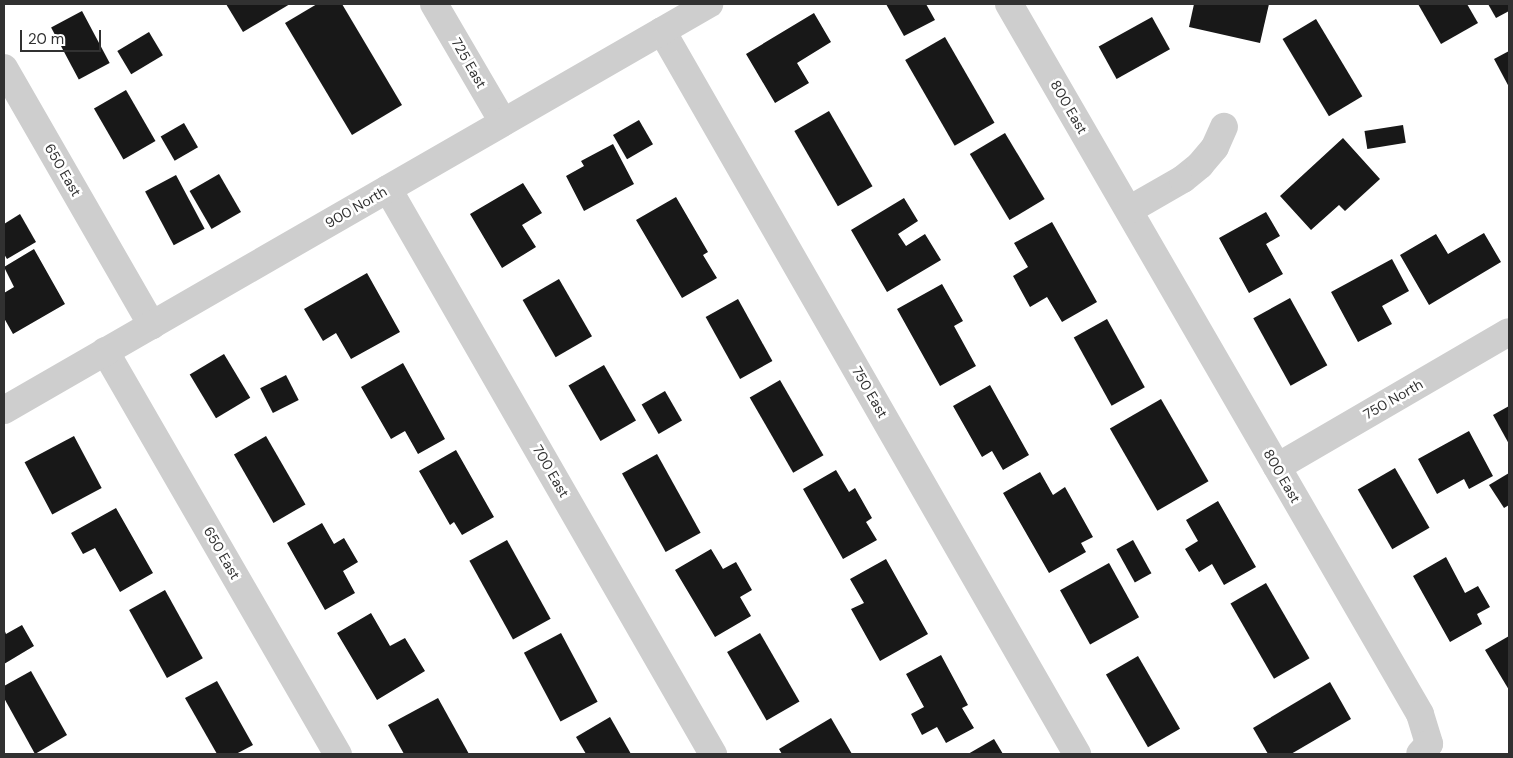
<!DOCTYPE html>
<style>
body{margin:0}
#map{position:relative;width:1513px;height:758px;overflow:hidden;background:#fff;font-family:"DM Sans",sans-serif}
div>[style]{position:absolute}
.building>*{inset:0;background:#181818;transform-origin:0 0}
.minor>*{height:28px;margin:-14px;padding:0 14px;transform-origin:14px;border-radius:14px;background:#cecece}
span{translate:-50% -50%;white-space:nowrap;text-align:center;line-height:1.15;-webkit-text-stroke:5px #fff;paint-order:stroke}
.street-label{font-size:14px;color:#313131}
.frame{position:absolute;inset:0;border:5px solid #313131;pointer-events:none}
.scale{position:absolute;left:20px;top:30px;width:81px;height:22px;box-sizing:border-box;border:2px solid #313131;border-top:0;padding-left:6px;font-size:15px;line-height:18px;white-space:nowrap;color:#313131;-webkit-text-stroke:4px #fff;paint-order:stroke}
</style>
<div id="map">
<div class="building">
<div style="clip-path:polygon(226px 4px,290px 4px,243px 32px)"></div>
<div style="clip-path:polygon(317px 4px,342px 4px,402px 105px,352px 135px,285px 23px)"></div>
<div style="clip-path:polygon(886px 4px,926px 4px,935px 20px,904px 36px)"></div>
<div style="clip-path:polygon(1194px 4px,1269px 4px,1260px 43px,1189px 27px)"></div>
<div style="clip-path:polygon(1418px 4px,1467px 4px,1478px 23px,1441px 44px)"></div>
<div style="clip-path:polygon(1488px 4px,1509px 4px,1509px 11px,1496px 18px)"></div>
<div style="left:82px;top:11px;width:59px;height:35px;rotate:62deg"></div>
<div style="clip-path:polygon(814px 13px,831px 42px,797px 63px,809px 83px,775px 103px,746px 54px)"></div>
<div style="left:1152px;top:17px;width:37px;height:61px;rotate:61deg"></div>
<div style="left:1316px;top:19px;width:90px;height:39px;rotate:59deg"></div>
<div style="left:149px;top:32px;width:27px;height:37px;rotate:59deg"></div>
<div style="left:945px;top:37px;width:99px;height:46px;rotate:60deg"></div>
<div style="clip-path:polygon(1509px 51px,1509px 87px,1494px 59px)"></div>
<div style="left:126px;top:90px;width:59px;height:37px;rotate:60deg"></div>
<div style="left:829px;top:111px;width:87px;height:40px;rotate:60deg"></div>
<div style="left:639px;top:120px;width:28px;height:30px;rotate:60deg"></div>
<div style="left:184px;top:123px;width:28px;height:27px;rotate:60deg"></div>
<div style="left:1403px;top:125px;width:18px;height:39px;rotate:81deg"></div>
<div style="left:1005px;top:133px;width:77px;height:41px;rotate:59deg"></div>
<div style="clip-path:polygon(1343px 138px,1380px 179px,1345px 211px,1339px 205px,1311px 230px,1280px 196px)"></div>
<div style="clip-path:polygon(613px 144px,634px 184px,584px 211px,566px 176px,584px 166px,581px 161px)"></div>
<div style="left:219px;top:174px;width:44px;height:34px;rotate:60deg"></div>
<div style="left:176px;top:175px;width:61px;height:35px;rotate:62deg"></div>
<div style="clip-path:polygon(523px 183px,542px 213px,522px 225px,536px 247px,502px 268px,470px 214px)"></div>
<div style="clip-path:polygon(676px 197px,708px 252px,703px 255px,717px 278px,682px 298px,636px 220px)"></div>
<div style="clip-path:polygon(904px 198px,918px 221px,898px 234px,906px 246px,925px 234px,941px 260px,887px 292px,851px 230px)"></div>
<div style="clip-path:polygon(1266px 212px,1280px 236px,1266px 244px,1283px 274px,1249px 293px,1219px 238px)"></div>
<div style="clip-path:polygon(20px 214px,36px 242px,7px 259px,4px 254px,4px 224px)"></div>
<div style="clip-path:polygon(1052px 222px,1097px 302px,1062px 322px,1047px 297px,1030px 307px,1013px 276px,1028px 267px,1014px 243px)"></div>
<div style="clip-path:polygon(1484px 233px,1501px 262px,1429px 305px,1400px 255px,1436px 234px,1448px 254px)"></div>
<div style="clip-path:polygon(34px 249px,65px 304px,13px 334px,4px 318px,4px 293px,14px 287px,4px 267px)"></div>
<div style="clip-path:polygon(1392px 259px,1409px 291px,1382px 306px,1392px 324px,1358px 342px,1331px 292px)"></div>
<div style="clip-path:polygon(367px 273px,400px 332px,351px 359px,336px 333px,323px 341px,304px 309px)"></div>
<div style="left:559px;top:279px;width:66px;height:42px;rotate:60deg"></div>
<div style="clip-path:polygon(942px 284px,963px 321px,954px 326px,976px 366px,940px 386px,897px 309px)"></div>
<div style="left:1290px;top:298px;width:77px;height:42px;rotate:61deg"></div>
<div style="left:738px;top:299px;width:71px;height:37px;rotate:61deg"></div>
<div style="left:1107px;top:319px;width:78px;height:38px;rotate:61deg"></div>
<div style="left:224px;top:354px;width:51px;height:40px;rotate:59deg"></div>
<div style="clip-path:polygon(403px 363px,445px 439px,418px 454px,405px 431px,391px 439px,361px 387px)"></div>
<div style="left:604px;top:365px;width:64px;height:41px;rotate:60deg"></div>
<div style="left:286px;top:375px;width:28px;height:29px;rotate:63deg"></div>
<div style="left:780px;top:380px;width:87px;height:35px;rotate:60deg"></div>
<div style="clip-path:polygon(990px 385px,1029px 455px,1003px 470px,992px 451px,982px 457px,953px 406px)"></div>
<div style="left:665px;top:391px;width:34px;height:27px;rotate:60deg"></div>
<div style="left:1161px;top:399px;width:95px;height:59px;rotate:60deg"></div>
<div style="clip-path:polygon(1509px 406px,1509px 444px,1493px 415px)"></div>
<div style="clip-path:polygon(1469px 431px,1493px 476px,1469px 489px,1464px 479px,1437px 494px,1418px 459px)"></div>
<div style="left:74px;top:436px;width:59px;height:56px;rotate:62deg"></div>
<div style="left:266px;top:436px;width:79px;height:37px;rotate:60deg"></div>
<div style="clip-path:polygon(456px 450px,494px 517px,462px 535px,454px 522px,450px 525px,419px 471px)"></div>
<div style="left:657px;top:454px;width:90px;height:40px;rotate:61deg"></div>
<div style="left:1395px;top:468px;width:69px;height:43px;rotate:60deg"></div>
<div style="clip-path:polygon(836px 470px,849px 492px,855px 488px,872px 518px,866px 522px,877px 540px,843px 559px,803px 489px)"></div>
<div style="clip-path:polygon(1040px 472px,1053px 495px,1065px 487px,1093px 537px,1081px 543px,1086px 552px,1049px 573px,1003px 493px)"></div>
<div style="clip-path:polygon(1509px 473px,1509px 505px,1504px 508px,1489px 485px)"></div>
<div style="clip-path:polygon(1218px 501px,1256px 567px,1224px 585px,1212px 564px,1199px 572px,1185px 549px,1198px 541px,1186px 520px)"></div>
<div style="clip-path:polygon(116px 508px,153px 573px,120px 592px,95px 548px,83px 554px,71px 533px)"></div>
<div style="clip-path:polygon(322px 523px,334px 544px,344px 538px,358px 562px,343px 571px,355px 593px,325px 610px,287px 543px)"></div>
<div style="left:507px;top:540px;width:90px;height:43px;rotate:61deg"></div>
<div style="left:1133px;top:540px;width:38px;height:19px;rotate:61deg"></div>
<div style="clip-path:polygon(711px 549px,723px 569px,736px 562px,752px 590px,740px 597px,751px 616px,715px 637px,675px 570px)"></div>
<div style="clip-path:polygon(1446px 557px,1465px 593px,1478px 586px,1490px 607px,1477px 614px,1482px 624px,1450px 642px,1413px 576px)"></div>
<div style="clip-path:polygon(886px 559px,928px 634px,880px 661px,851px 609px,864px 603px,850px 579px)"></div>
<div style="left:1109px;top:563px;width:62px;height:56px;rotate:61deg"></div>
<div style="left:1266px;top:583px;width:87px;height:41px;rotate:60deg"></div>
<div style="left:165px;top:590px;width:78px;height:41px;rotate:61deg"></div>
<div style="clip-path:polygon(371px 613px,390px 646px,405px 638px,425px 671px,377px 700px,337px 633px)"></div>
<div style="clip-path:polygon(22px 625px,34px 646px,4px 664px,4px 629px,6px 634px)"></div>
<div style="left:561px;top:633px;width:78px;height:42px;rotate:62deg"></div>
<div style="left:760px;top:633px;width:79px;height:38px;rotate:60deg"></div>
<div style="clip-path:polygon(1509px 636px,1509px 690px,1485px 650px)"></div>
<div style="clip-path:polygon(941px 655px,968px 705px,962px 708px,974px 728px,946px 743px,937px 727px,922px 735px,911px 714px,924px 707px,906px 674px)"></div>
<div style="left:1138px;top:656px;width:84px;height:37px;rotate:60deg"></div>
<div style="clip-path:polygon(31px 671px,67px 735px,35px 754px,4px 698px,4px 686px)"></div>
<div style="clip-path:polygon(217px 681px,253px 745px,236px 754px,217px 754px,185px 698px)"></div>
<div style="clip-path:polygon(1330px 682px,1351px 719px,1291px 754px,1268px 754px,1253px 728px)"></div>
<div style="clip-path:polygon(438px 698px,469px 754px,404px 754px,388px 725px)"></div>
<div style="clip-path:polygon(610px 717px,631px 754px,586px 754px,576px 737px)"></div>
<div style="clip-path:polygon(831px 718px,852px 754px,782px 754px,779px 749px)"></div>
<div style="clip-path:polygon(994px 739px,1003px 754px,968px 754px)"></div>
</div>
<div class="minor">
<div style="left:434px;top:4px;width:137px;rotate:59.7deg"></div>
<div style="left:1009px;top:4px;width:820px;rotate:59.93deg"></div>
<div style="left:1420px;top:714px;width:31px;rotate:73deg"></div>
<div style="left:1429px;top:744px;width:13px;rotate:132deg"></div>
<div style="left:662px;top:31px;width:834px;rotate:60.14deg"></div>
<div style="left:4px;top:68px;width:297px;rotate:60.1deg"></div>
<div style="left:388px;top:189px;width:652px;rotate:60.09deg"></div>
<div style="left:1129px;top:210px;width:62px;rotate:-29.9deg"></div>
<div style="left:1183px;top:179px;width:22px;rotate:-39deg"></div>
<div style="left:1200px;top:165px;width:23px;rotate:-50deg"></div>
<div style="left:1215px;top:147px;width:22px;rotate:-66deg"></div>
<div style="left:105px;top:351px;width:466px;rotate:60deg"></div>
<div style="left:4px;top:410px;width:814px;rotate:-29.94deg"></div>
<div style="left:1277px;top:467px;width:268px;rotate:-30.2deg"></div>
</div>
<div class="street-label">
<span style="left:469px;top:63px;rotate:60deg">725 East</span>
<span style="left:1069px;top:107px;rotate:60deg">800 East</span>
<span style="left:63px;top:170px;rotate:60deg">650 East</span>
<span style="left:356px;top:207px;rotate:-30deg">900 North</span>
<span style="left:870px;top:392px;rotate:60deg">750 East</span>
<span style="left:1393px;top:399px;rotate:-30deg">750 North</span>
<span style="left:551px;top:471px;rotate:60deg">700 East</span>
<span style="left:1282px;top:476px;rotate:60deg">800 East</span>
<span style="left:222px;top:553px;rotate:60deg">650 East</span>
</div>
<div class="frame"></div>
<div class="scale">20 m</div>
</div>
